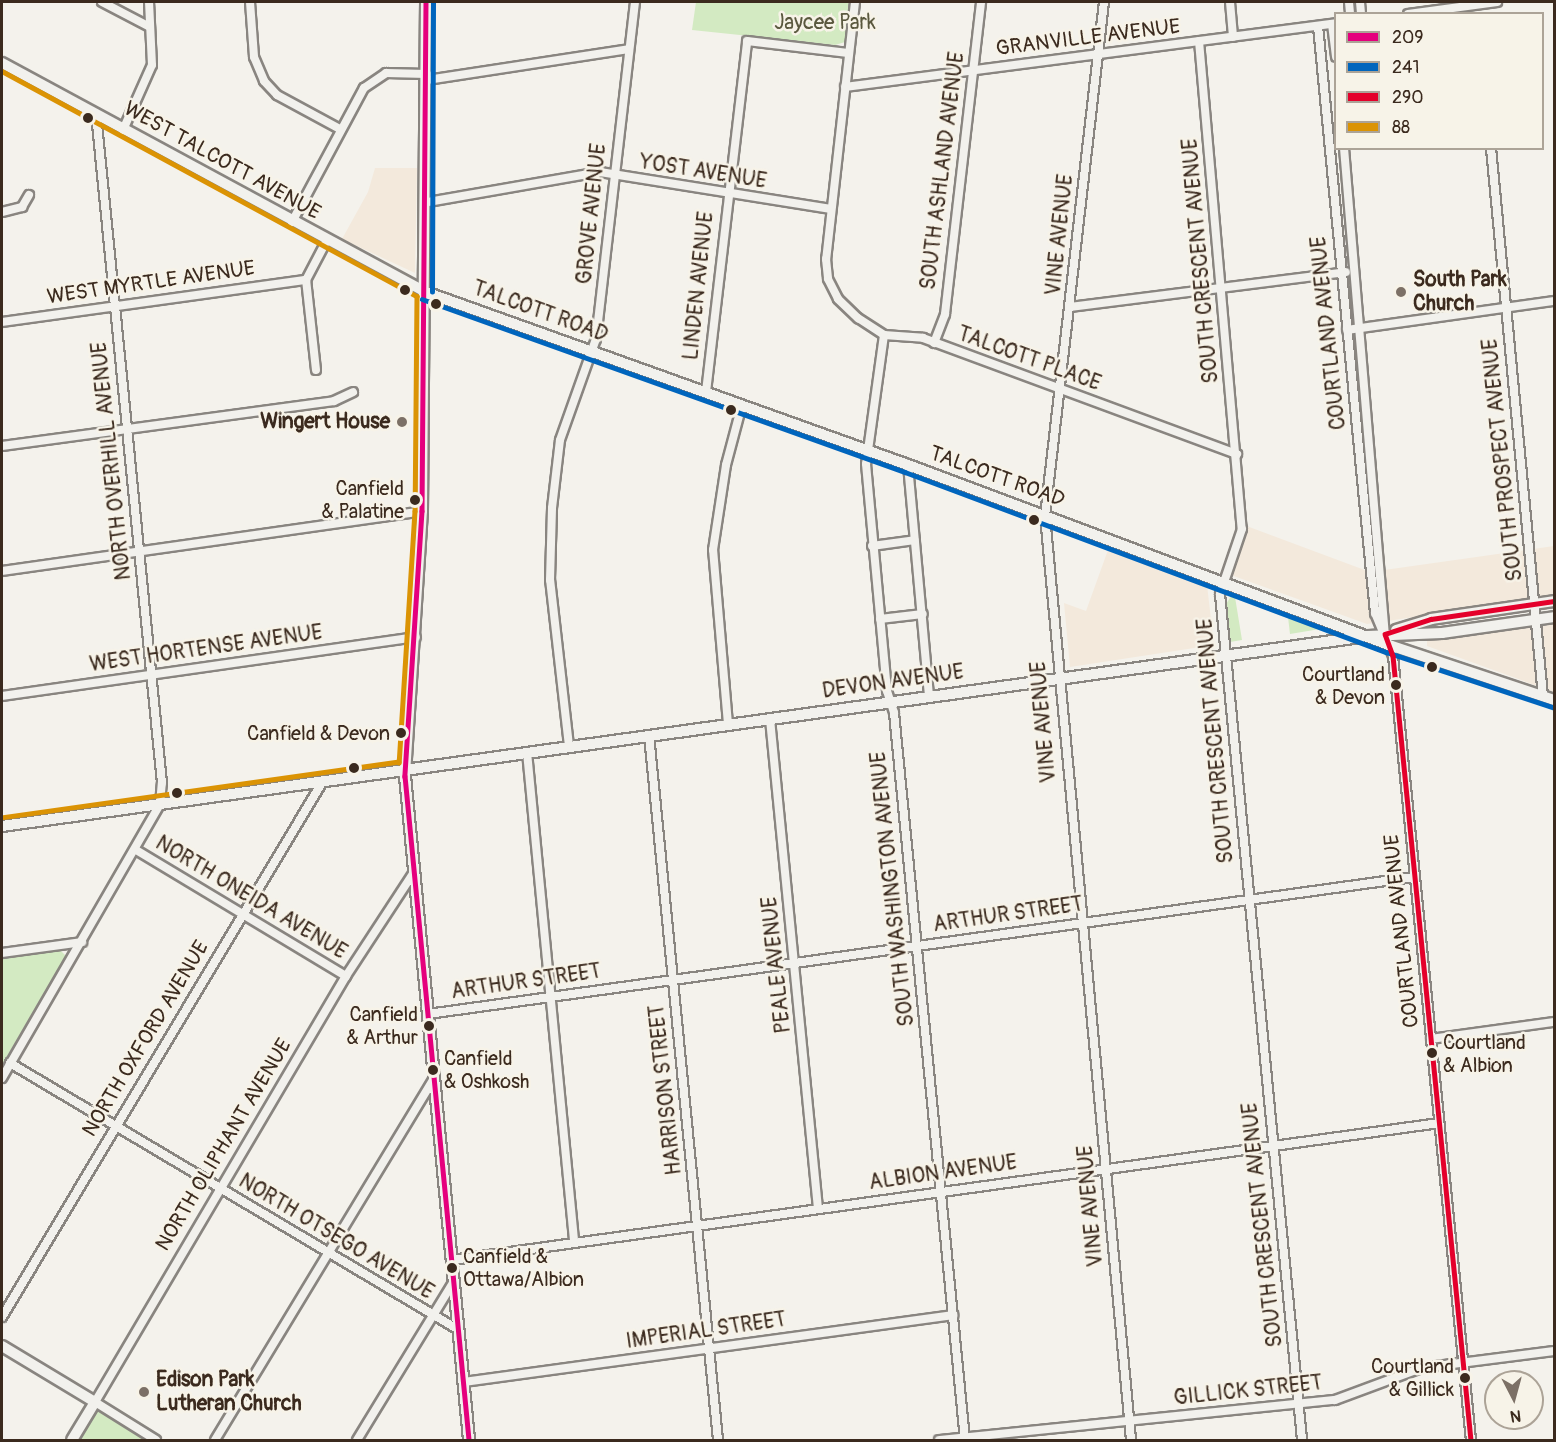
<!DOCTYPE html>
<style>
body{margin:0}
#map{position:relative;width:1556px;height:1442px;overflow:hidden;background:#f4f2ec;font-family:Pangolin,sans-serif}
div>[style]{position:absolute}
.built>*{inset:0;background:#f3e9dc}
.green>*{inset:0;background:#d3eac2}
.roads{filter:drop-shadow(2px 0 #898580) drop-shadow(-2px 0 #898580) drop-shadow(0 2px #898580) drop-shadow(0 -2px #898580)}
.minor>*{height:8px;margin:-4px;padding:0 4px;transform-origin:4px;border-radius:4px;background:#f2f1ed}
.tertiary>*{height:10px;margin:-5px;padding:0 5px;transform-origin:5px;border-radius:5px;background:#f2f1ed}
.bus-1>*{height:4.5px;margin:-2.25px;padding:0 2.25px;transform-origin:2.25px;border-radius:2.25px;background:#e5007d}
.bus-2>*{height:4.5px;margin:-2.25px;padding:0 2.25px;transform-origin:2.25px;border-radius:2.25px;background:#0065bd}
.bus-3>*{height:4.5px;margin:-2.25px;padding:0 2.25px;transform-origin:2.25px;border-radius:2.25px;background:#e4002b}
.bus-4>*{height:4.5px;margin:-2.25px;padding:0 2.25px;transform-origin:2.25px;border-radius:2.25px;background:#db9304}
.dots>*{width:16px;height:16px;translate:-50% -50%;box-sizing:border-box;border:3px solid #f7f3e8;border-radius:50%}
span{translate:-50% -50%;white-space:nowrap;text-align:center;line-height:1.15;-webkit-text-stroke:5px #f7f3e8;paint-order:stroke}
.bus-label{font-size:20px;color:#3b2a1e}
.right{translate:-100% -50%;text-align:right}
.left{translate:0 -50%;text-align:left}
.park-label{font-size:21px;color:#5a583e}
.street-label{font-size:21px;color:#3b2a1e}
.poi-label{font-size:21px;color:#3b2a1e;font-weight:700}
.frame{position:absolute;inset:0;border:3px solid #3b2a1e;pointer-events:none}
.legend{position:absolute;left:1334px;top:12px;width:210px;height:138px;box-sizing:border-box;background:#f7f3e8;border:2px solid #aca397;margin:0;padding:8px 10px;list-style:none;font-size:18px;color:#3b2a1e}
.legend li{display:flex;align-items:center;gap:12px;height:30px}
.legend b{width:30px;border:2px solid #aca397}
.north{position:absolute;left:1484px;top:1370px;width:60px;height:60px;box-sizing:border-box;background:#f7f3e8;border:2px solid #aca397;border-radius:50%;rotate:174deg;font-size:16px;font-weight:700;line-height:24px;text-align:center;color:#3b2a1e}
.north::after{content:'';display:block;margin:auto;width:21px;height:27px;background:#7c7066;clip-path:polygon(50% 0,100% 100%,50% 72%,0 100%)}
</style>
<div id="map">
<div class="built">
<div style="clip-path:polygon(375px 168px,417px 168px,415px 273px,342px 239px,368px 192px)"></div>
<div style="clip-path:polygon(1244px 525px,1370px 572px,1554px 546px,1554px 596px,1367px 624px,1231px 575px,1244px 538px)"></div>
<div style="clip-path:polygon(1108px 550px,1207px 585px,1214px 645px,1070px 667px,1064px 603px,1086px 611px)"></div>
<div style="clip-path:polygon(1554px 622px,1554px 692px,1427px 646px,1427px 639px)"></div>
</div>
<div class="green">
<div style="clip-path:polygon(696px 2px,849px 2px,845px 42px,835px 45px,692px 30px)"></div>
<div style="clip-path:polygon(1231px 596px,1235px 597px,1242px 640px,1230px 642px,1225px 606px)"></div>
<div style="clip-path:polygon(1288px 617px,1320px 629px,1290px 634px)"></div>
<div style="clip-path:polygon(60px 950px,66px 956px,2px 1065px,2px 958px)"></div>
<div style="clip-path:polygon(97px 1412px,100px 1412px,148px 1440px,77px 1440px)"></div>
</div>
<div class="roads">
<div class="minor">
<div style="left:102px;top:2px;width:54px;rotate:27.5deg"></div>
<div style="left:250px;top:2px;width:55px;rotate:85.8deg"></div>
<div style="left:254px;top:57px;width:26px;rotate:67deg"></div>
<div style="left:264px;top:81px;width:19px;rotate:47deg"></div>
<div style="left:277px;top:95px;width:72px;rotate:28.4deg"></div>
<div style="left:855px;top:2px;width:259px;rotate:96.4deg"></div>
<div style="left:826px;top:259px;width:20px;rotate:84deg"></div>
<div style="left:828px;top:279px;width:22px;rotate:63deg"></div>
<div style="left:838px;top:299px;width:28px;rotate:44deg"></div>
<div style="left:858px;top:318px;width:31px;rotate:33deg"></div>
<div style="left:884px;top:335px;width:39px;rotate:4deg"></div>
<div style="left:923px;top:338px;width:335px;rotate:20.3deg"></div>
<div style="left:1104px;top:2px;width:517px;rotate:96.55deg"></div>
<div style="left:1045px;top:516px;width:928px;rotate:84.68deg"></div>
<div style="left:1230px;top:2px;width:35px;rotate:85deg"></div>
<div style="left:1349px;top:2px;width:12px;rotate:85deg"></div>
<div style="left:1360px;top:2px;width:12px;rotate:85deg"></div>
<div style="left:1408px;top:14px;width:90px;rotate:-7.7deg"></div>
<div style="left:1332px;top:24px;width:33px;rotate:83deg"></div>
<div style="left:1318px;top:26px;width:590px;rotate:84.45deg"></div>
<div style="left:1375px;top:613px;width:47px;rotate:67.3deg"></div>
<div style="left:1393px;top:656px;width:788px;rotate:84.32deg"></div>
<div style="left:1199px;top:41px;width:490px;rotate:85deg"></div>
<div style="left:1242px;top:529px;width:69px;rotate:108.7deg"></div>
<div style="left:1220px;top:594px;width:850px;rotate:84.46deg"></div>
<div style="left:427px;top:80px;width:204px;rotate:-8.7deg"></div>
<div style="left:845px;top:87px;width:495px;rotate:-7.4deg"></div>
<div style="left:123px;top:130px;width:71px;rotate:-66deg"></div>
<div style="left:152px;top:65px;width:63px;rotate:-92.7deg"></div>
<div style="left:1344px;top:148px;width:487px;rotate:85.2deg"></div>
<div style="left:1491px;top:148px;width:550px;rotate:84.58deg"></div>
<div style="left:428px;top:202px;width:175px;rotate:-9.9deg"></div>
<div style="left:600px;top:172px;width:234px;rotate:9.1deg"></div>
<div style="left:2px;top:212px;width:21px;rotate:-14deg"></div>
<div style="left:22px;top:207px;width:14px;rotate:-60deg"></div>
<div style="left:292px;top:222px;width:152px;rotate:-61.8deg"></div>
<div style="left:364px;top:88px;width:27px;rotate:-34deg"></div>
<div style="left:386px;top:73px;width:41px;rotate:1.4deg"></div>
<div style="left:1070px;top:307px;width:278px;rotate:-7.2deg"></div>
<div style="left:2px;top:322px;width:307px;rotate:-7.9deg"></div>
<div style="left:1347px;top:330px;width:209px;rotate:-8deg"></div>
<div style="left:884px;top:335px;width:130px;rotate:97.9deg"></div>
<div style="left:866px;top:464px;width:228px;rotate:84.7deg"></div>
<div style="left:887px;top:691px;width:23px;rotate:72deg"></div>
<div style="left:894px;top:713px;width:730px;rotate:84.42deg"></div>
<div style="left:934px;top:343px;width:31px;rotate:-69deg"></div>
<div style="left:945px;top:314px;width:314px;rotate:-83.4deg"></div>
<div style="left:316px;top:370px;width:91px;rotate:-96.3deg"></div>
<div style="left:306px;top:280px;width:45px;rotate:-62.3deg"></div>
<div style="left:706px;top:392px;width:353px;rotate:-83.3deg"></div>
<div style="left:747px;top:41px;width:102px;rotate:6.8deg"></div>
<div style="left:2px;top:446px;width:335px;rotate:-7.7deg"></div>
<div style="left:334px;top:401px;width:21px;rotate:-25deg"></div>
<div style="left:908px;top:465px;width:233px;rotate:84.8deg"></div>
<div style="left:872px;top:546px;width:43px;rotate:-7.9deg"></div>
<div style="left:2px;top:571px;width:424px;rotate:-8.1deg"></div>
<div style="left:880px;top:619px;width:43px;rotate:-6.6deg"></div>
<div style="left:2px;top:696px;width:418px;rotate:-8.1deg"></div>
<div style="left:770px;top:719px;width:492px;rotate:84.4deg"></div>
<div style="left:728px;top:724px;width:175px;rotate:-94.9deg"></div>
<div style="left:713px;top:550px;width:86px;rotate:-81.3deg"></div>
<div style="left:726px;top:465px;width:62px;rotate:-75.1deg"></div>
<div style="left:649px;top:735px;width:708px;rotate:84.41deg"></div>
<div style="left:569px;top:746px;width:167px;rotate:-96.5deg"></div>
<div style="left:550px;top:580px;width:72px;rotate:-88.4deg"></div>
<div style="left:552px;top:508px;width:68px;rotate:-83.3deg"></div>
<div style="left:560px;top:440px;width:107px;rotate:-70.4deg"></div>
<div style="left:596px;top:339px;width:339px;rotate:-83.4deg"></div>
<div style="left:527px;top:752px;width:493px;rotate:84.5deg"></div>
<div style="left:136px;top:850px;width:245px;rotate:31deg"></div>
<div style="left:2px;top:953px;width:81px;rotate:-7.8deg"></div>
<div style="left:428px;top:1014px;width:995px;rotate:-7.91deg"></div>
<div style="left:1431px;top:1039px;width:124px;rotate:-7.9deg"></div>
<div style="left:10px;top:1063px;width:522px;rotate:30.74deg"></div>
<div style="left:2px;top:1078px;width:316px;rotate:-60deg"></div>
<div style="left:160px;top:804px;width:21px;rotate:-85deg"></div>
<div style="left:162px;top:783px;width:672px;rotate:-95.63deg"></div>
<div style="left:452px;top:1260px;width:996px;rotate:-7.9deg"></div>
<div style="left:2px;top:1317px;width:625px;rotate:-59.08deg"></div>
<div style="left:464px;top:1382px;width:494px;rotate:-7.8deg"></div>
<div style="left:156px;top:1440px;width:72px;rotate:-148.1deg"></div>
<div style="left:95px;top:1402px;width:494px;rotate:-59.5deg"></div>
<div style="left:346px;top:976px;width:124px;rotate:-56.8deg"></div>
<div style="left:215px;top:1440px;width:423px;rotate:-58.8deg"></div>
<div style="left:357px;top:1440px;width:186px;rotate:-58.6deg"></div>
<div style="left:939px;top:1440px;width:398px;rotate:-5.8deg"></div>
<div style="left:1335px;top:1400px;width:92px;rotate:-20.4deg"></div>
<div style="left:1421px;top:1368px;width:134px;rotate:-7.3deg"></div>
</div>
<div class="tertiary">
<div style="left:426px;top:2px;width:509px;rotate:90.45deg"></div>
<div style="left:422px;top:511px;width:266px;rotate:93.7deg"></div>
<div style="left:405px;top:776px;width:667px;rotate:84.49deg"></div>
<div style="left:2px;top:63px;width:481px;rotate:28.4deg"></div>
<div style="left:425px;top:292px;width:513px;rotate:19.71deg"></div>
<div style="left:908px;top:465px;width:514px;rotate:20.52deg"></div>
<div style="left:1389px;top:645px;width:174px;rotate:18.4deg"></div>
<div style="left:1396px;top:630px;width:37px;rotate:-17deg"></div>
<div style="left:1431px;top:619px;width:124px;rotate:-8.3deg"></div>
<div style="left:2px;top:826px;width:1379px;rotate:-7.92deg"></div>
<div style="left:1368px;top:636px;width:74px;rotate:-2.3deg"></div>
<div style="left:1442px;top:633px;width:113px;rotate:-8.1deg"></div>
<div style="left:2px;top:1346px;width:109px;rotate:31.1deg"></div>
<div style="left:95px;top:1402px;width:44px;rotate:121.2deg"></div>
</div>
</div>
<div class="bus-1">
<div style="left:426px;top:2px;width:509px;rotate:90.45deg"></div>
<div style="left:422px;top:511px;width:266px;rotate:93.7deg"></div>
<div style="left:405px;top:776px;width:667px;rotate:84.49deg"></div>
</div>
<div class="bus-2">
<div style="left:432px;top:292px;width:290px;rotate:-89.8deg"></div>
<div style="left:422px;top:299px;width:513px;rotate:19.71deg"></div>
<div style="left:905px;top:472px;width:514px;rotate:20.52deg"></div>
<div style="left:1386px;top:652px;width:175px;rotate:18.3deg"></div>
</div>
<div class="bus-3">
<div style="left:1385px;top:634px;width:23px;rotate:70deg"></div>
<div style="left:1393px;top:656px;width:788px;rotate:84.32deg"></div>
<div style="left:1385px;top:634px;width:48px;rotate:-18.1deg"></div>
<div style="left:1431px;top:619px;width:124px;rotate:-8.3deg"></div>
</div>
<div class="bus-4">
<div style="left:2px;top:71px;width:472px;rotate:28.5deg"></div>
<div style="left:417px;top:296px;width:215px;rotate:90.5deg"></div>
<div style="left:415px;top:511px;width:252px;rotate:93.6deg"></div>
<div style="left:399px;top:762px;width:401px;rotate:172deg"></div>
</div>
<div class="dots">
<div style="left:88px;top:118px;background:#3b2a1e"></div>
<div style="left:405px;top:290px;background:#3b2a1e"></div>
<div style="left:1401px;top:292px;background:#7c7066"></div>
<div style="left:436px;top:304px;background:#3b2a1e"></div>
<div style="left:731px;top:410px;background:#3b2a1e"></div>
<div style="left:402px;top:422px;background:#7c7066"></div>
<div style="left:415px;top:500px;background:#3b2a1e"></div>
<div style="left:1034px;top:520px;background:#3b2a1e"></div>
<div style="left:1432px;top:667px;background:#3b2a1e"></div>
<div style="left:1396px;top:685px;background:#3b2a1e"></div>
<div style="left:401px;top:733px;background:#3b2a1e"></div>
<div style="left:354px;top:768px;background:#3b2a1e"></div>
<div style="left:177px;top:793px;background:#3b2a1e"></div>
<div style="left:429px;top:1026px;background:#3b2a1e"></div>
<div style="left:1432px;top:1053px;background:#3b2a1e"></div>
<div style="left:433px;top:1070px;background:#3b2a1e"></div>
<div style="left:452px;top:1268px;background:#3b2a1e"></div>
<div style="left:1465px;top:1378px;background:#3b2a1e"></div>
<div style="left:144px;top:1392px;background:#7c7066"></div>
</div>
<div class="bus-label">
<span class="right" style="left:404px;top:500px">Canfield<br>&amp; Palatine</span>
<span class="right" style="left:1385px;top:686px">Courtland<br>&amp; Devon</span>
<span class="right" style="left:390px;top:733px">Canfield &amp; Devon</span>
<span class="right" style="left:418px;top:1026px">Canfield<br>&amp; Arthur</span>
<span class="left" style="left:1443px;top:1054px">Courtland<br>&amp; Albion</span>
<span class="left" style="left:444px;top:1070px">Canfield<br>&amp; Oshkosh</span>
<span class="left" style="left:463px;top:1268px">Canfield &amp;<br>Ottawa/Albion</span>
<span class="right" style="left:1454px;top:1378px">Courtland<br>&amp; Gillick</span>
</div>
<div class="park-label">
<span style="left:825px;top:23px">Jaycee Park</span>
</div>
<div class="street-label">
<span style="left:1088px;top:38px;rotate:-7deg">GRANVILLE AVENUE</span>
<span style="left:222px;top:161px;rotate:29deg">WEST TALCOTT AVENUE</span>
<span style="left:943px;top:171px;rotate:-83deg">SOUTH ASHLAND AVENUE</span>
<span style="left:703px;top:172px;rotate:9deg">YOST AVENUE</span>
<span style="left:592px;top:214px;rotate:-84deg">GROVE AVENUE</span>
<span style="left:1060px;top:235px;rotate:-84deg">VINE AVENUE</span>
<span style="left:1201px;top:261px;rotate:-95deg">SOUTH CRESCENT AVENUE</span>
<span style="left:151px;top:283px;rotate:-8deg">WEST MYRTLE AVENUE</span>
<span style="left:699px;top:286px;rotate:-84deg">LINDEN AVENUE</span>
<span style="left:540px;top:312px;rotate:20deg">TALCOTT ROAD</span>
<span style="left:1329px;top:333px;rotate:-96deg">COURTLAND AVENUE</span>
<span style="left:1029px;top:359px;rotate:20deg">TALCOTT PLACE</span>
<span style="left:1503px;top:460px;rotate:-96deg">SOUTH PROSPECT AVENUE</span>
<span style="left:112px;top:461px;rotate:-96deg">NORTH OVERHILL AVENUE</span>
<span style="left:997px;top:477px;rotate:20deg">TALCOTT ROAD</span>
<span style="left:206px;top:649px;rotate:-8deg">WEST HORTENSE AVENUE</span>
<span style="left:893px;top:682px;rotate:-8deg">DEVON AVENUE</span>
<span style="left:1044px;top:722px;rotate:-95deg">VINE AVENUE</span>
<span style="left:1216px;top:741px;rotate:-95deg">SOUTH CRESCENT AVENUE</span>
<span style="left:893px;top:889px;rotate:-96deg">SOUTH WASHINGTON AVENUE</span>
<span style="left:251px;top:898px;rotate:31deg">NORTH ONEIDA AVENUE</span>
<span style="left:1008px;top:915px;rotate:-8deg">ARTHUR STREET</span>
<span style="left:1402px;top:931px;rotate:-96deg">COURTLAND AVENUE</span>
<span style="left:777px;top:965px;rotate:-96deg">PEALE AVENUE</span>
<span style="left:526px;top:982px;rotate:-8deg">ARTHUR STREET</span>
<span style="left:146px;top:1039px;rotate:-59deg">NORTH OXFORD AVENUE</span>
<span style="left:666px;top:1090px;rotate:-96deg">HARRISON STREET</span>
<span style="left:224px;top:1145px;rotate:-59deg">NORTH OLIPHANT AVENUE</span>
<span style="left:943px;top:1173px;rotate:-8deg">ALBION AVENUE</span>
<span style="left:1091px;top:1206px;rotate:-95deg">VINE AVENUE</span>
<span style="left:1263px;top:1225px;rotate:-96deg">SOUTH CRESCENT AVENUE</span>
<span style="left:336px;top:1237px;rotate:31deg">NORTH OTSEGO AVENUE</span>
<span style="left:706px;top:1331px;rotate:-8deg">IMPERIAL STREET</span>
<span style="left:1248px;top:1391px;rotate:-6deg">GILLICK STREET</span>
</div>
<div class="poi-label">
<span class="left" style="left:1413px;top:292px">South Park<br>Church</span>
<span class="right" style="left:390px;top:422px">Wingert House</span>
<span class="left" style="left:156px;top:1392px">Edison Park<br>Lutheran Church</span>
</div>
<div class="frame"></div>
<ul class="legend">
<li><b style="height:8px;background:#e5007d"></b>209</li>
<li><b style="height:8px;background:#0065bd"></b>241</li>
<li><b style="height:8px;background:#e4002b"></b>290</li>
<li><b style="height:8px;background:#db9304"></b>88</li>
</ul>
<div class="north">N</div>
</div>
